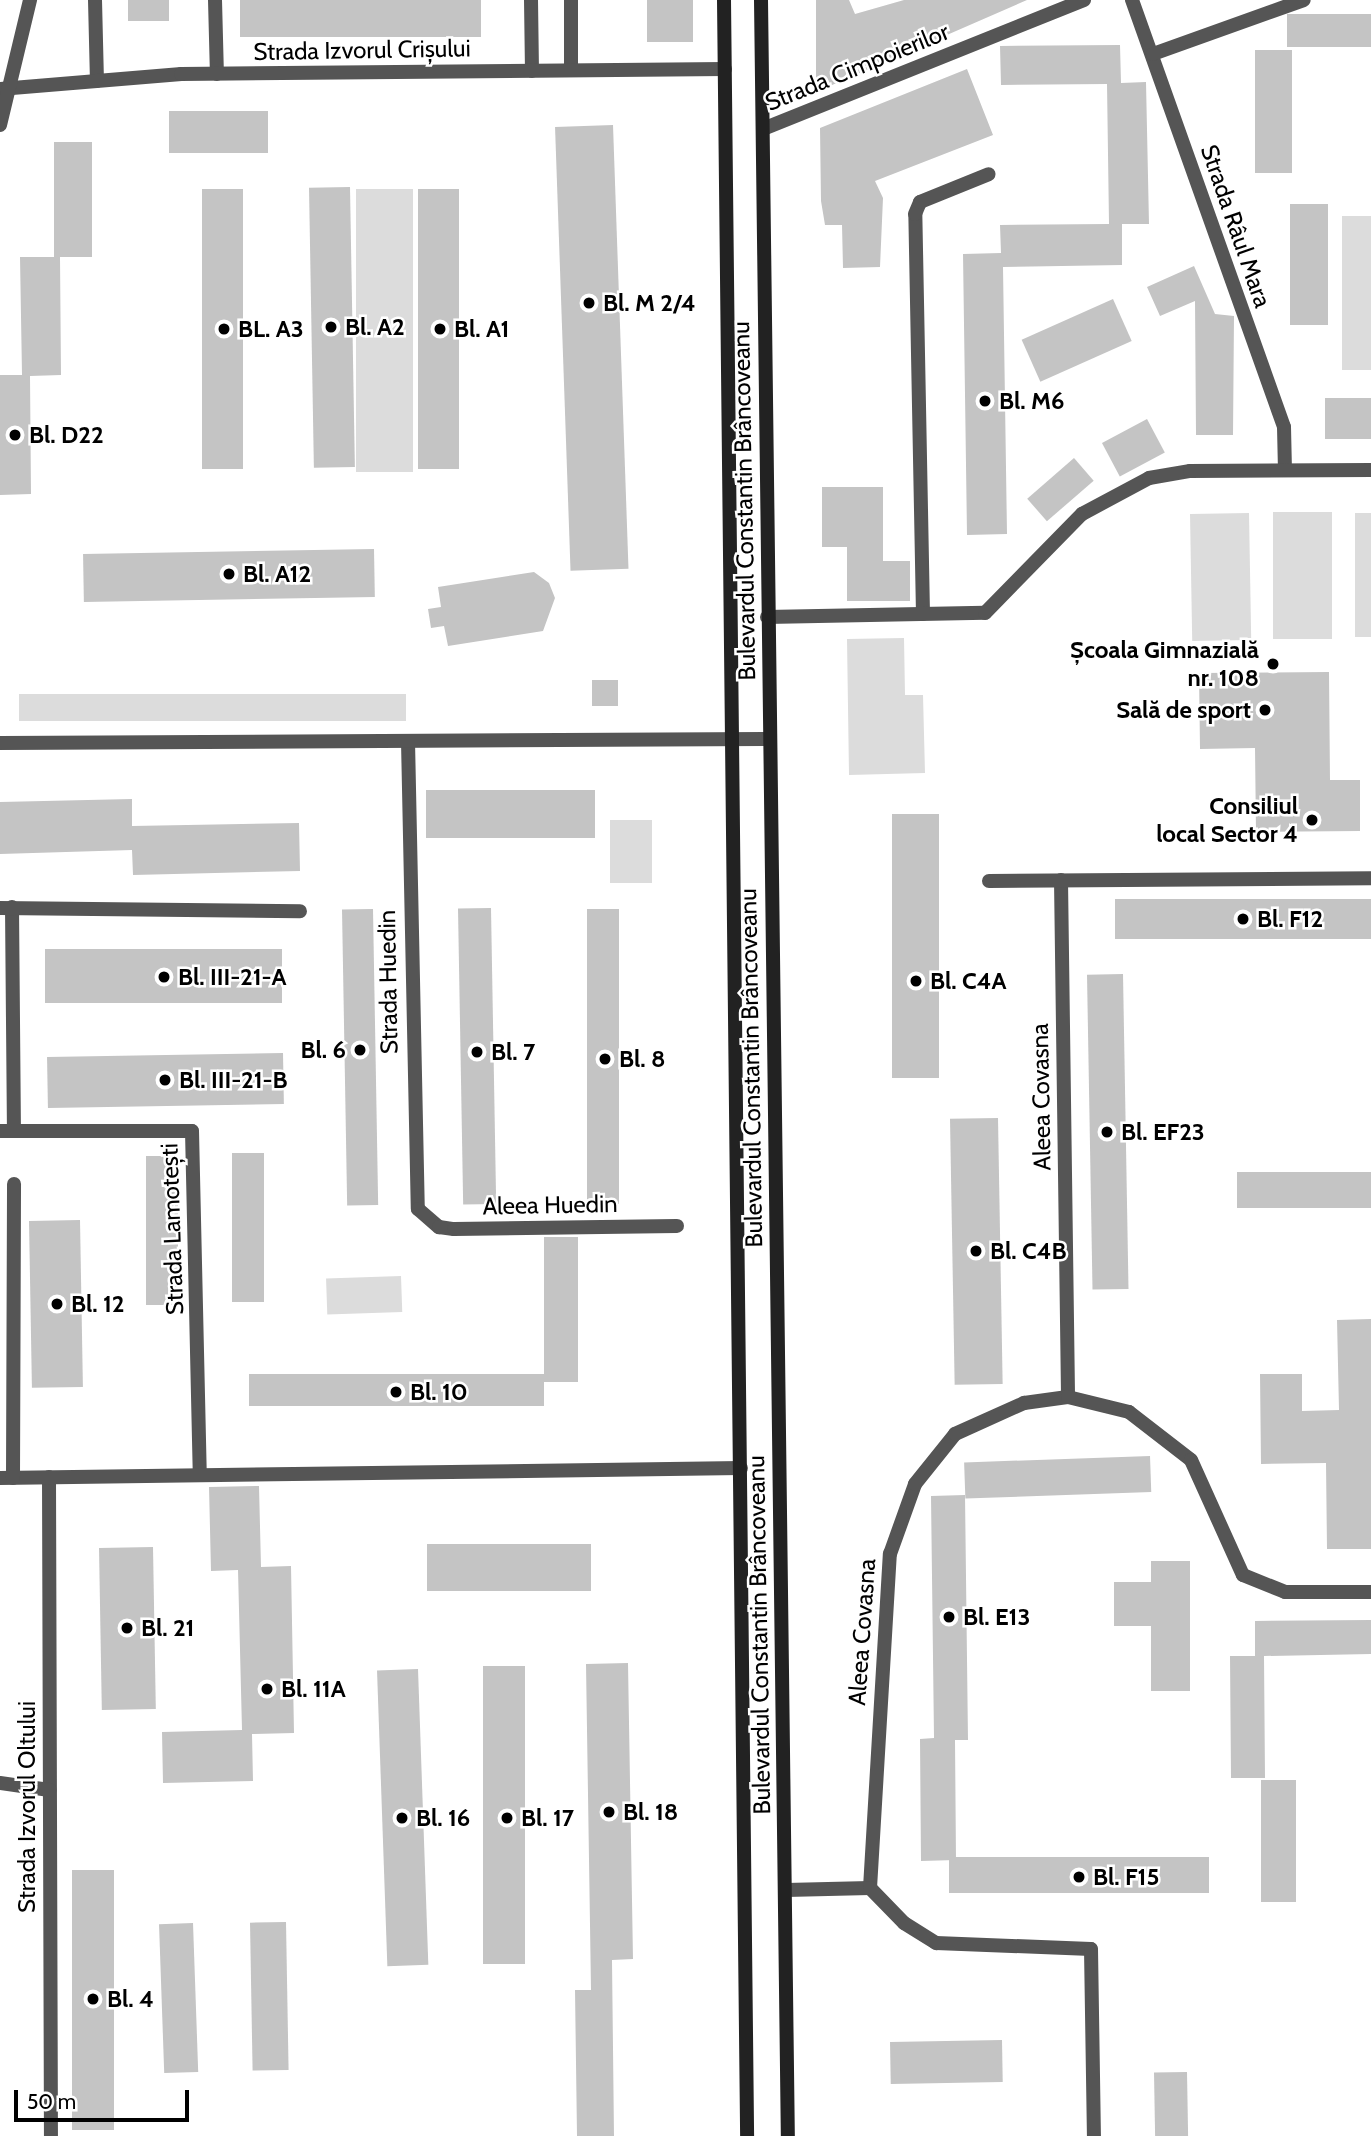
<!DOCTYPE html>
<meta charset="utf-8">
<style>
body{margin:0}
#map{position:relative;width:1371px;height:2136px;overflow:hidden;background:#fff;font-family:Cabin,sans-serif}
div>[style]{position:absolute}
.green>*{inset:0;background:#dcdcdc;transform-origin:0 0}
.building>*{inset:0;background:#c4c4c4;transform-origin:0 0}
.street>*{height:14px;margin:-7px;padding:0 7px;transform-origin:7px;border-radius:7px;background:#555}
.secondary>*{height:14px;margin:-7px;padding:0 7px;transform-origin:7px;border-radius:7px;background:#222}
.dots>*{width:19px;height:19px;translate:-50% -50%;box-sizing:border-box;border:4px solid #fff;border-radius:50%}
span{translate:-50% -50%;white-space:nowrap;text-align:center;line-height:1.15;-webkit-text-stroke:5px #fff;paint-order:stroke}
.street-label{font-size:24px;color:#000}
.poi-label{font-size:24px;color:#000;font-weight:700}
.left{translate:0 -50%;text-align:left}
.right{translate:-100% -50%;text-align:right}
.scale{position:absolute;left:14px;top:2090px;width:175px;height:32px;box-sizing:border-box;border:4px solid #000;border-top:0;padding-left:9px;font-size:21px;line-height:24px;white-space:nowrap;color:#000;-webkit-text-stroke:5px #fff;paint-order:stroke}
</style>
<div id="map">
<div class="green">
<div style="left:413px;top:189px;width:283px;height:57px;rotate:90deg"></div>
<div style="left:1342px;top:216px;width:29px;height:154px"></div>
<div style="left:1332px;top:512px;width:127px;height:59px;rotate:90deg"></div>
<div style="left:1249px;top:513px;width:127px;height:59px;rotate:89deg"></div>
<div style="left:1355px;top:513px;width:16px;height:124px"></div>
<div style="clip-path:polygon(904px 638px,905px 695px,923px 695px,925px 773px,849px 775px,847px 639px)"></div>
<div style="left:406px;top:694px;width:27px;height:387px;rotate:90deg"></div>
<div style="left:610px;top:820px;width:42px;height:63px"></div>
<div style="left:401px;top:1276px;width:36px;height:75px;rotate:88deg"></div>
</div>
<div class="building">
<div style="left:128px;top:0;width:41px;height:21px"></div>
<div style="left:240px;top:0;width:241px;height:37px"></div>
<div style="left:647px;top:0;width:46px;height:42px"></div>
<div style="clip-path:polygon(816px 0,849px 0,855px 14px,904px 0,1027px 0,816px 92px)"></div>
<div style="left:1371px;top:14px;width:33px;height:84px;rotate:90deg"></div>
<div style="clip-path:polygon(1120px 45px,1121px 83px,1146px 82px,1149px 224px,1122px 224px,1122px 265px,1003px 267px,1007px 534px,967px 535px,963px 254px,1001px 253px,1000px 225px,1109px 224px,1107px 84px,1001px 85px,1000px 46px)"></div>
<div style="left:1255px;top:50px;width:37px;height:123px"></div>
<div style="clip-path:polygon(967px 69px,993px 135px,875px 181px,883px 198px,880px 267px,843px 268px,842px 225px,825px 225px,821px 201px,820px 128px)"></div>
<div style="left:169px;top:111px;width:99px;height:42px"></div>
<div style="left:613px;top:125px;width:444px;height:58px;rotate:88deg"></div>
<div style="left:54px;top:142px;width:38px;height:115px"></div>
<div style="left:350px;top:187px;width:280px;height:41px;rotate:89deg"></div>
<div style="left:202px;top:189px;width:41px;height:280px"></div>
<div style="left:418px;top:189px;width:41px;height:280px"></div>
<div style="left:1290px;top:204px;width:38px;height:121px"></div>
<div style="clip-path:polygon(20px 257px,60px 257px,61px 375px,30px 376px,31px 494px,0 495px,0 375px,22px 375px)"></div>
<div style="clip-path:polygon(1194px 266px,1215px 314px,1234px 316px,1233px 435px,1196px 435px,1195px 301px,1160px 316px,1147px 287px)"></div>
<div style="left:1113px;top:299px;width:46px;height:100px;rotate:66deg"></div>
<div style="left:1325px;top:398px;width:46px;height:41px"></div>
<div style="left:1147px;top:419px;width:38px;height:51px;rotate:62deg"></div>
<div style="left:1074px;top:458px;width:30px;height:62px;rotate:49deg"></div>
<div style="clip-path:polygon(822px 487px,883px 487px,883px 561px,910px 561px,910px 601px,847px 601px,847px 547px,822px 547px)"></div>
<div style="left:374px;top:549px;width:48px;height:291px;rotate:89deg"></div>
<div style="clip-path:polygon(534px 572px,549px 583px,555px 598px,543px 631px,448px 646px,444px 626px,431px 628px,428px 609px,441px 607px,438px 587px)"></div>
<div style="clip-path:polygon(1329px 672px,1330px 780px,1360px 780px,1360px 831px,1256px 832px,1255px 748px,1200px 749px,1199px 673px)"></div>
<div style="left:592px;top:680px;width:26px;height:26px"></div>
<div style="left:426px;top:790px;width:169px;height:48px"></div>
<div style="clip-path:polygon(132px 799px,132px 826px,299px 823px,300px 871px,133px 875px,132px 850px,0 854px,0 802px)"></div>
<div style="left:939px;top:814px;width:264px;height:47px;rotate:90deg"></div>
<div style="left:1371px;top:899px;width:40px;height:256px;rotate:90deg"></div>
<div style="left:491px;top:908px;width:296px;height:33px;rotate:89deg"></div>
<div style="left:373px;top:909px;width:296px;height:31px;rotate:89deg"></div>
<div style="left:587px;top:909px;width:32px;height:295px"></div>
<div style="left:282px;top:949px;width:54px;height:237px;rotate:90deg"></div>
<div style="left:1123px;top:974px;width:315px;height:36px;rotate:89deg"></div>
<div style="left:283px;top:1053px;width:51px;height:236px;rotate:89deg"></div>
<div style="left:998px;top:1118px;width:266px;height:48px;rotate:89deg"></div>
<div style="left:232px;top:1153px;width:32px;height:149px"></div>
<div style="left:146px;top:1156px;width:32px;height:149px"></div>
<div style="left:1371px;top:1172px;width:36px;height:134px;rotate:90deg"></div>
<div style="left:80px;top:1220px;width:167px;height:51px;rotate:89deg"></div>
<div style="left:544px;top:1237px;width:34px;height:145px"></div>
<div style="clip-path:polygon(1371px 1319px,1371px 1549px,1327px 1549px,1326px 1463px,1261px 1464px,1260px 1374px,1302px 1374px,1302px 1411px,1339px 1410px,1337px 1320px)"></div>
<div style="left:544px;top:1374px;width:32px;height:295px;rotate:90deg"></div>
<div style="left:1150px;top:1456px;width:36px;height:186px;rotate:88deg"></div>
<div style="clip-path:polygon(259px 1486px,261px 1567px,291px 1566px,294px 1733px,252px 1734px,253px 1781px,163px 1783px,162px 1732px,242px 1730px,238px 1570px,211px 1571px,209px 1487px)"></div>
<div style="clip-path:polygon(965px 1495px,968px 1740px,955px 1740px,956px 1860px,921px 1861px,920px 1739px,934px 1738px,931px 1496px)"></div>
<div style="left:427px;top:1544px;width:164px;height:47px"></div>
<div style="left:153px;top:1547px;width:162px;height:54px;rotate:89deg"></div>
<div style="clip-path:polygon(1151px 1561px,1190px 1561px,1190px 1691px,1151px 1691px,1151px 1626px,1114px 1626px,1114px 1582px,1151px 1582px)"></div>
<div style="clip-path:polygon(1371px 1620px,1371px 1654px,1264px 1656px,1265px 1778px,1231px 1778px,1230px 1656px,1255px 1656px,1255px 1621px)"></div>
<div style="clip-path:polygon(628px 1663px,633px 1959px,612px 1960px,614px 2136px,577px 2136px,575px 1990px,591px 1990px,586px 1664px)"></div>
<div style="left:483px;top:1666px;width:42px;height:298px"></div>
<div style="left:418px;top:1669px;width:296px;height:41px;rotate:88deg"></div>
<div style="left:1261px;top:1780px;width:35px;height:122px"></div>
<div style="left:1209px;top:1857px;width:36px;height:260px;rotate:90deg"></div>
<div style="left:72px;top:1870px;width:42px;height:260px"></div>
<div style="left:286px;top:1922px;width:148px;height:36px;rotate:89deg"></div>
<div style="left:193px;top:1923px;width:149px;height:34px;rotate:88deg"></div>
<div style="left:1002px;top:2040px;width:42px;height:112px;rotate:89deg"></div>
<div style="left:1187px;top:2072px;width:64px;height:33px;rotate:89deg"></div>
</div>
<div class="street">
<div style="left:95px;top:0;width:81px;rotate:88.6deg"></div>
<div style="left:215px;top:0;width:74px;rotate:88.5deg"></div>
<div style="left:531px;top:0;width:71px;rotate:89.2deg"></div>
<div style="left:571px;top:0;width:70px;rotate:90deg"></div>
<div style="left:1132px;top:0;width:453px;rotate:70.4deg"></div>
<div style="left:1284px;top:427px;width:43px;rotate:88.7deg"></div>
<div style="left:1153px;top:54px;width:160px;rotate:-19.7deg"></div>
<div style="left:0;top:89px;width:182px;rotate:-4.7deg"></div>
<div style="left:181px;top:74px;width:544px;rotate:-0.53deg"></div>
<div style="left:0;top:125px;width:129px;rotate:-76.5deg"></div>
<div style="left:763px;top:129px;width:346px;rotate:-21.9deg"></div>
<div style="left:923px;top:614px;width:400px;rotate:-91.1deg"></div>
<div style="left:915px;top:214px;width:13px;rotate:-67deg"></div>
<div style="left:920px;top:202px;width:74px;rotate:-22.1deg"></div>
<div style="left:767px;top:617px;width:218px;rotate:-1.1deg"></div>
<div style="left:985px;top:613px;width:139px;rotate:-45.6deg"></div>
<div style="left:1082px;top:514px;width:76px;rotate:-28.2deg"></div>
<div style="left:1149px;top:478px;width:42px;rotate:-9.7deg"></div>
<div style="left:1190px;top:471px;width:181px;rotate:-0.3deg"></div>
<div style="left:408px;top:741px;width:468px;rotate:88.8deg"></div>
<div style="left:418px;top:1209px;width:28px;rotate:41deg"></div>
<div style="left:439px;top:1227px;width:15px;rotate:8deg"></div>
<div style="left:454px;top:1229px;width:223px;rotate:-0.8deg"></div>
<div style="left:0;top:743px;width:769px;rotate:-0.3deg"></div>
<div style="left:1061px;top:880px;width:517px;rotate:89.22deg"></div>
<div style="left:989px;top:881px;width:382px;rotate:-0.4deg"></div>
<div style="left:12px;top:907px;width:224px;rotate:89.5deg"></div>
<div style="left:0;top:908px;width:300px;rotate:0.6deg"></div>
<div style="left:0;top:1131px;width:192px"></div>
<div style="left:192px;top:1131px;width:344px;rotate:88.7deg"></div>
<div style="left:49px;top:1477px;width:659px;rotate:89.83deg"></div>
<div style="left:0;top:1478px;width:741px;rotate:-0.77deg"></div>
<div style="left:13px;top:1478px;width:294px;rotate:-89.8deg"></div>
<div style="left:0;top:1783px;width:50px;rotate:8deg"></div>
<div style="left:870px;top:1888px;width:335px;rotate:-86.6deg"></div>
<div style="left:890px;top:1554px;width:74px;rotate:-70.3deg"></div>
<div style="left:915px;top:1484px;width:64px;rotate:-51.3deg"></div>
<div style="left:955px;top:1434px;width:76px;rotate:-24.2deg"></div>
<div style="left:1024px;top:1403px;width:44px;rotate:-7.8deg"></div>
<div style="left:1068px;top:1397px;width:63px;rotate:13.8deg"></div>
<div style="left:1129px;top:1412px;width:78px;rotate:37.7deg"></div>
<div style="left:1191px;top:1460px;width:126px;rotate:65.7deg"></div>
<div style="left:1243px;top:1575px;width:45px;rotate:22deg"></div>
<div style="left:1285px;top:1592px;width:86px"></div>
<div style="left:786px;top:1890px;width:84px;rotate:-1.4deg"></div>
<div style="left:870px;top:1888px;width:49px;rotate:45.8deg"></div>
<div style="left:904px;top:1923px;width:38px;rotate:32deg"></div>
<div style="left:936px;top:1943px;width:155px;rotate:2.2deg"></div>
<div style="left:1091px;top:1949px;width:187px;rotate:89.1deg"></div>
</div>
<div class="secondary">
<div style="left:724px;top:0;width:2136px;rotate:89.38deg"></div>
<div style="left:761px;top:0;width:2136px;rotate:89.28deg"></div>
</div>
<div class="dots">
<div style="left:589px;top:303px;background:#000"></div>
<div style="left:331px;top:327px;background:#000"></div>
<div style="left:224px;top:329px;background:#000"></div>
<div style="left:440px;top:329px;background:#000"></div>
<div style="left:985px;top:401px;background:#000"></div>
<div style="left:15px;top:435px;background:#000"></div>
<div style="left:229px;top:574px;background:#000"></div>
<div style="left:1273px;top:664px;background:#000"></div>
<div style="left:1265px;top:710px;background:#000"></div>
<div style="left:1312px;top:820px;background:#000"></div>
<div style="left:1243px;top:919px;background:#000"></div>
<div style="left:164px;top:977px;background:#000"></div>
<div style="left:916px;top:981px;background:#000"></div>
<div style="left:360px;top:1050px;background:#000"></div>
<div style="left:477px;top:1052px;background:#000"></div>
<div style="left:605px;top:1059px;background:#000"></div>
<div style="left:165px;top:1080px;background:#000"></div>
<div style="left:1107px;top:1132px;background:#000"></div>
<div style="left:976px;top:1251px;background:#000"></div>
<div style="left:57px;top:1304px;background:#000"></div>
<div style="left:396px;top:1392px;background:#000"></div>
<div style="left:949px;top:1617px;background:#000"></div>
<div style="left:127px;top:1628px;background:#000"></div>
<div style="left:267px;top:1689px;background:#000"></div>
<div style="left:609px;top:1812px;background:#000"></div>
<div style="left:402px;top:1818px;background:#000"></div>
<div style="left:507px;top:1818px;background:#000"></div>
<div style="left:1079px;top:1877px;background:#000"></div>
<div style="left:93px;top:1999px;background:#000"></div>
</div>
<div class="street-label">
<span style="left:362px;top:50px;rotate:-1deg">Strada Izvorul Crișului</span>
<span style="left:857px;top:67px;rotate:-22deg">Strada Cimpoierilor</span>
<span style="left:1236px;top:226px;rotate:71deg">Strada Râul Mara</span>
<span style="left:744px;top:501px;rotate:-91deg">Bulevardul Constantin Brâncoveanu</span>
<span style="left:388px;top:982px;rotate:-91deg">Strada Huedin</span>
<span style="left:751px;top:1068px;rotate:-91deg">Bulevardul Constantin Brâncoveanu</span>
<span style="left:1041px;top:1097px;rotate:-91deg">Aleea Covasna</span>
<span style="left:550px;top:1205px;rotate:-1deg">Aleea Huedin</span>
<span style="left:172px;top:1229px;rotate:-92deg">Strada Lamotești</span>
<span style="left:862px;top:1632px;rotate:-86deg">Aleea Covasna</span>
<span style="left:759px;top:1635px;rotate:-91deg">Bulevardul Constantin Brâncoveanu</span>
<span style="left:27px;top:1807px;rotate:-90deg">Strada Izvorul Oltului</span>
</div>
<div class="poi-label">
<span class="left" style="left:603px;top:303px">Bl. M 2/4</span>
<span class="left" style="left:345px;top:327px">Bl. A2</span>
<span class="left" style="left:238px;top:329px">BL. A3</span>
<span class="left" style="left:454px;top:329px">Bl. A1</span>
<span class="left" style="left:999px;top:401px">Bl. M6</span>
<span class="left" style="left:29px;top:435px">Bl. D22</span>
<span class="left" style="left:243px;top:574px">Bl. A12</span>
<span class="right" style="left:1259px;top:664px">Școala Gimnazială<br>nr. 108</span>
<span class="right" style="left:1251px;top:710px">Sală de sport</span>
<span class="right" style="left:1298px;top:820px">Consiliul<br>local Sector 4</span>
<span class="left" style="left:1257px;top:919px">Bl. F12</span>
<span class="left" style="left:178px;top:977px">Bl. III-21-A</span>
<span class="left" style="left:930px;top:981px">Bl. C4A</span>
<span class="right" style="left:346px;top:1050px">Bl. 6</span>
<span class="left" style="left:491px;top:1052px">Bl. 7</span>
<span class="left" style="left:619px;top:1059px">Bl. 8</span>
<span class="left" style="left:179px;top:1080px">Bl. III-21-B</span>
<span class="left" style="left:1121px;top:1132px">Bl. EF23</span>
<span class="left" style="left:990px;top:1251px">Bl. C4B</span>
<span class="left" style="left:71px;top:1304px">Bl. 12</span>
<span class="left" style="left:410px;top:1392px">Bl. 10</span>
<span class="left" style="left:963px;top:1617px">Bl. E13</span>
<span class="left" style="left:141px;top:1628px">Bl. 21</span>
<span class="left" style="left:281px;top:1689px">Bl. 11A</span>
<span class="left" style="left:623px;top:1812px">Bl. 18</span>
<span class="left" style="left:416px;top:1818px">Bl. 16</span>
<span class="left" style="left:521px;top:1818px">Bl. 17</span>
<span class="left" style="left:1093px;top:1877px">Bl. F15</span>
<span class="left" style="left:107px;top:1999px">Bl. 4</span>
</div>
<div class="scale">50 m</div>
</div>
